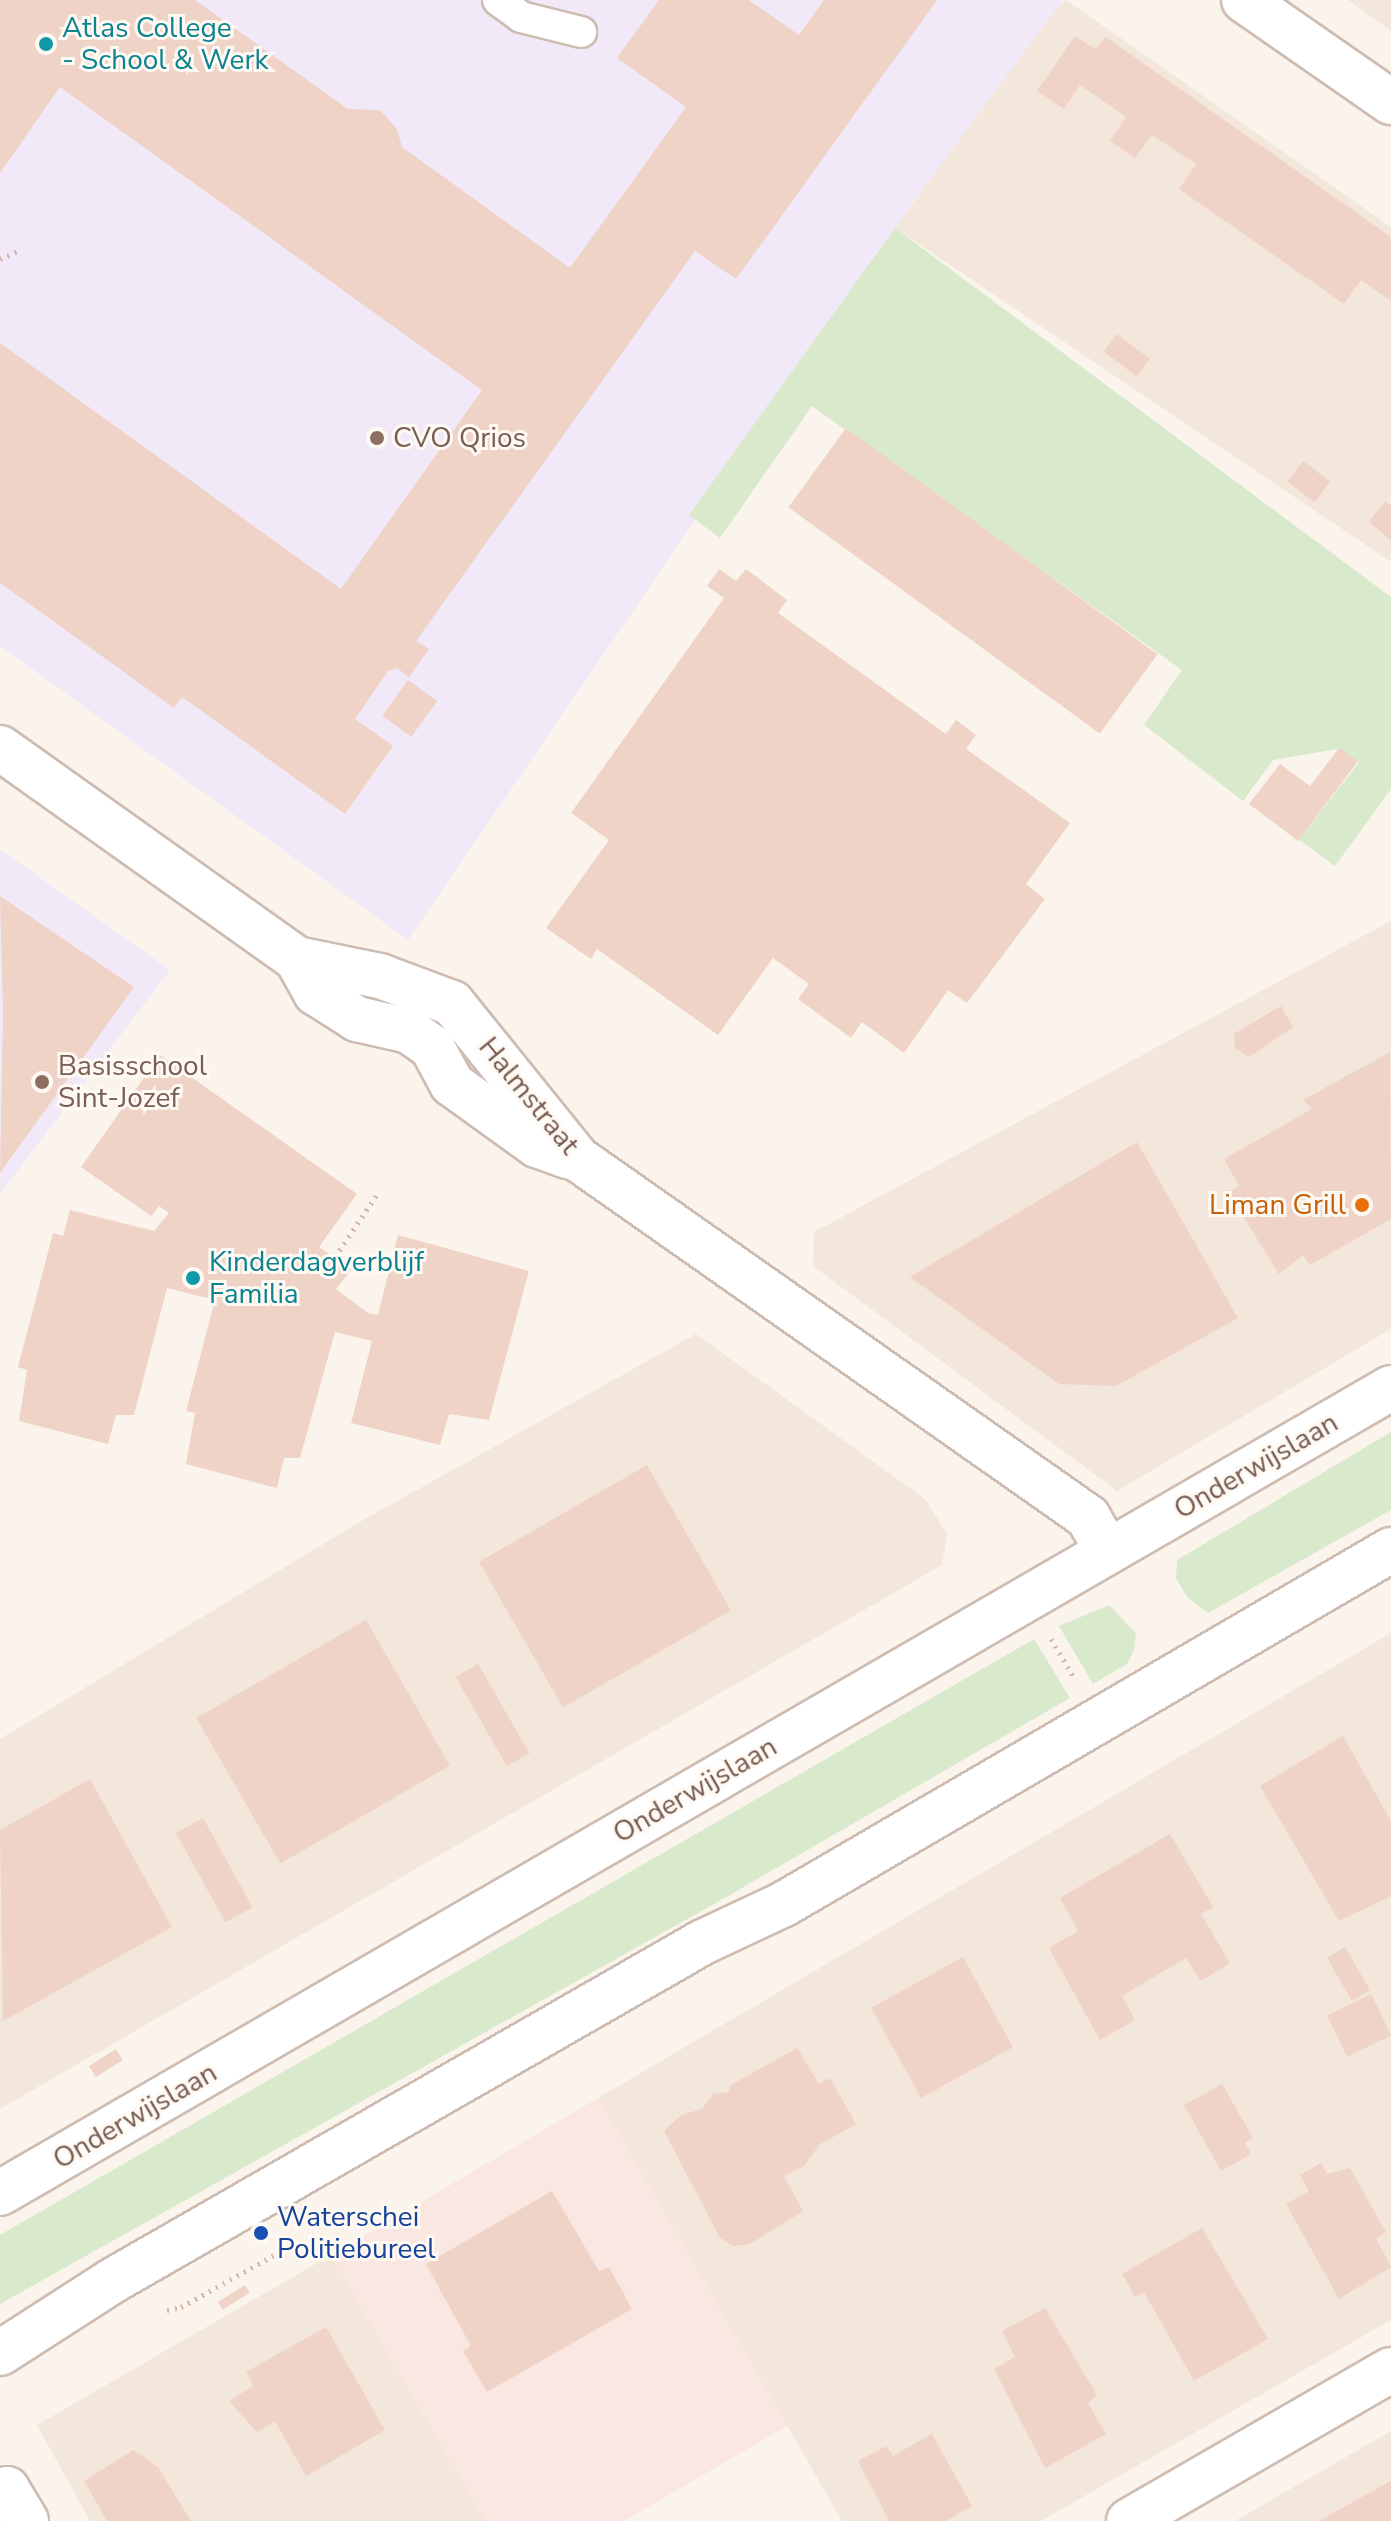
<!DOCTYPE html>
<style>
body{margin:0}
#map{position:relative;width:1391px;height:2521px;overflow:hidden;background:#fbf4ec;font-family:"Nunito Sans",sans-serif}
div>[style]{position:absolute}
.residential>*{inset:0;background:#f3e6db}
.commercial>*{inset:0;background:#fbe7e1}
.education>*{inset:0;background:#f1e9f8}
.green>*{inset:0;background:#d9e9cb}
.building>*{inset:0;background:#efd3c6;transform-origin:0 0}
.path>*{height:5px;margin-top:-2.5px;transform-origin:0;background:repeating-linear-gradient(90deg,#d5b6a8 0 2px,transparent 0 8px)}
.roads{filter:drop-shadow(2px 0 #cdbcb2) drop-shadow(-2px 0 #cdbcb2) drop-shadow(0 2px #cdbcb2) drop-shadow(0 -2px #cdbcb2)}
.service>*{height:30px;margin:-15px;padding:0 15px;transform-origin:15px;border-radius:15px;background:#fff}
.minor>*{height:44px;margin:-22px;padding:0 22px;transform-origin:22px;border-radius:22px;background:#fff}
.secondary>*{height:44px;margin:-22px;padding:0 22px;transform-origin:22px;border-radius:22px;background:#fff}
.dots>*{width:22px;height:22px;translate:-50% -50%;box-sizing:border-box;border:4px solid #fef9f3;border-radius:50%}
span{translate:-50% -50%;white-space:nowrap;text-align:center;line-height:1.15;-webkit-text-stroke:6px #fef9f3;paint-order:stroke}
.culture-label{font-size:28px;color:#0d838f}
.left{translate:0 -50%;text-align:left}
.education-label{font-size:28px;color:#785e54}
.street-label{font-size:28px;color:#765b50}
.food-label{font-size:28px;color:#c56008}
.right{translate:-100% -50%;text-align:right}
.transit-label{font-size:28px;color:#164399}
</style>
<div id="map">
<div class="residential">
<div style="clip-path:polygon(1066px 0,1391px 227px,1391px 562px,895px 228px,1050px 13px)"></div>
<div style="clip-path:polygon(1348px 0,1391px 0,1391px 31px)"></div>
<div style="clip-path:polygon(1391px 921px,1391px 1329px,1117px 1491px,813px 1266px,814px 1232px)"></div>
<div style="clip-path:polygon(696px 1334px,925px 1499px,947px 1534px,942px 1565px,0 2109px,0 1739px,365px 1519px)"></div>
<div style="clip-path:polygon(1391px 1633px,1391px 2320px,1041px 2521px,842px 2521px,598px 2098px)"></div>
<div style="clip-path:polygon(331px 2255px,486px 2521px,90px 2521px,37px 2425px)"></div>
<div style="clip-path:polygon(1391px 2431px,1391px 2521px,1235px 2521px)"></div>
</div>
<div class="commercial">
<div style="clip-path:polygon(598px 2098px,787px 2426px,624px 2521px,486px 2521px,331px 2255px)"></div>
</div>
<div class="education">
<div style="clip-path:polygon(0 0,1063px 0,908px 209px,408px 940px,0 646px)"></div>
<div style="clip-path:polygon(0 849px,170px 970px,0 1194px)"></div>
</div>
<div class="green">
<div style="clip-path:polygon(895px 228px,1391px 597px,1391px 789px,1335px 866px,1299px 840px,1359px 762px,1338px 749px,1273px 760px,1243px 801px,1144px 725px,1182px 670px,812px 406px,720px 538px,689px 515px)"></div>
<div style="clip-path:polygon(1391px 1432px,1391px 1510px,1208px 1613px,1187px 1597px,1176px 1578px,1177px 1560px)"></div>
<div style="clip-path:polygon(1109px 1605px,1136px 1633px,1134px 1650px,1127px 1664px,1093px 1684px,1059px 1626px)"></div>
<div style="clip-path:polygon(1034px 1639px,1070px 1698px,716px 1903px,0 2304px,0 2235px)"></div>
</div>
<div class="building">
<div style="clip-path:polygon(0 0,195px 0,348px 109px,380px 110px,397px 129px,402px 147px,570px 268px,686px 107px,617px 58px,659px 0,749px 0,799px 35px,824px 0,937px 0,736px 279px,695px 251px,416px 641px,429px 649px,409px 677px,397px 668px,388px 671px,355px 719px,393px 746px,345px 814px,182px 697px,174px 708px,0 583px,0 343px,341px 589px,482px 390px,60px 87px,0 173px)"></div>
<div style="clip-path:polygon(1075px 36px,1095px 49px,1106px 37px,1391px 237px,1391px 301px,1361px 280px,1344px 304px,1179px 189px,1196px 164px,1152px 135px,1135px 158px,1110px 141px,1126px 117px,1080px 85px,1064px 109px,1037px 91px)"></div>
<div style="left:1117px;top:334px;width:41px;height:22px;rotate:37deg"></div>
<div style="left:846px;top:428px;width:385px;height:98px;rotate:36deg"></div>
<div style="left:1303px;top:461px;width:34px;height:26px;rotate:37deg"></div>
<div style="clip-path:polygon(1385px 501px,1391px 506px,1391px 540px,1369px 522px)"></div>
<div style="clip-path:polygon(719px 569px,736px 581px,746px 569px,787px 600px,778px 613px,946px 734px,956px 720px,976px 735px,966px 749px,1070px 823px,1026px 884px,1045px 899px,967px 1003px,948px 990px,904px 1053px,862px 1022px,851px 1038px,798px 999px,809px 984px,773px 958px,718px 1035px,597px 949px,591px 959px,546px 928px,609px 840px,571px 813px,724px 598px,707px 586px)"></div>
<div style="left:408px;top:680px;width:36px;height:44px;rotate:36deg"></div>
<div style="clip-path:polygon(1339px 748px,1358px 761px,1298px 841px,1249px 804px,1280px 764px,1310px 786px)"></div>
<div style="clip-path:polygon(0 896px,134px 987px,0 1173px,3px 1014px)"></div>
<div style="clip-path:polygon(1281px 1006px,1293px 1027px,1249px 1057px,1235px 1048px,1234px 1034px)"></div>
<div style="clip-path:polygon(1390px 1052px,1391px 1219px,1310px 1265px,1303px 1255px,1279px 1274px,1228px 1192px,1239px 1186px,1224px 1159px,1312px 1109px,1303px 1100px)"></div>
<div style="clip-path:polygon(160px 1055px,357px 1194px,319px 1247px,352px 1269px,336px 1289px,368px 1313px,378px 1315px,398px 1235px,529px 1271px,489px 1420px,449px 1414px,440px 1445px,351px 1423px,372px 1341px,335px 1332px,300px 1458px,284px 1458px,277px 1488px,186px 1464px,195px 1413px,186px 1411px,215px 1300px,167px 1288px,134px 1415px,116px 1415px,108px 1444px,19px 1421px,27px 1370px,18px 1367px,53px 1233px,63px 1236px,70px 1210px,154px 1231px,169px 1213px,159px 1206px,151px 1216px,81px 1167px)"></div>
<div style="clip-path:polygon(1137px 1142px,1238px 1318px,1116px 1386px,1059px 1384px,910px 1277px)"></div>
<div style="left:647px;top:1465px;width:168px;height:194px;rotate:60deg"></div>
<div style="left:366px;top:1620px;width:168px;height:196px;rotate:60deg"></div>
<div style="left:478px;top:1664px;width:103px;height:26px;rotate:60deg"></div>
<div style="clip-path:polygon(1343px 1736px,1391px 1821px,1391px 1896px,1339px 1921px,1260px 1786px)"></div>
<div style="clip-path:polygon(90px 1779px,172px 1927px,3px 2021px,0 1830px)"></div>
<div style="left:203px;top:1818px;width:102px;height:31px;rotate:61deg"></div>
<div style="clip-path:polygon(1170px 1834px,1213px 1907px,1201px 1914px,1230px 1963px,1201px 1981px,1186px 1958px,1122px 1996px,1135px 2020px,1100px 2040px,1049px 1948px,1078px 1931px,1060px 1898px)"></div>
<div style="left:1345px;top:1947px;width:50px;height:21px;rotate:60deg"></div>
<div style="left:963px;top:1957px;width:103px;height:105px;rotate:61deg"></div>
<div style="left:1371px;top:1994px;width:46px;height:49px;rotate:64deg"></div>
<div style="clip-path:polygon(797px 2048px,819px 2084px,830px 2078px,856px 2124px,819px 2145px,804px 2166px,784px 2176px,803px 2211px,750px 2244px,733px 2246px,720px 2238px,664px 2131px,681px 2115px,702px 2109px,713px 2094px,728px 2092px,731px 2085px)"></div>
<div style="left:116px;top:2049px;width:13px;height:32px;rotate:58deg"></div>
<div style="clip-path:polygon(1222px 2084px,1253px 2138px,1245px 2143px,1251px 2154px,1221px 2171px,1184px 2105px)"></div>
<div style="clip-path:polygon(1321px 2163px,1327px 2174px,1350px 2168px,1386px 2232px,1376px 2238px,1391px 2267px,1339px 2299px,1286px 2204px,1309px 2191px,1300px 2175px)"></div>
<div style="clip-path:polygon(552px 2191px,599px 2271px,609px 2267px,632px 2309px,487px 2392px,463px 2351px,471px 2346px,426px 2264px)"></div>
<div style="clip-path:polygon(1202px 2228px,1268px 2339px,1194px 2381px,1144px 2292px,1135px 2297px,1122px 2274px)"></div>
<div style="left:245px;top:2285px;width:9px;height:32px;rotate:58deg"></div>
<div style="clip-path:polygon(1045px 2308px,1097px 2395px,1088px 2403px,1106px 2434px,1045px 2468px,994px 2369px,1015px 2357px,1002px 2331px)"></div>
<div style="clip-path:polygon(326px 2327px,385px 2430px,306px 2476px,275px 2421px,257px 2432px,229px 2401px,253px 2386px,246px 2372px)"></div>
<div style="clip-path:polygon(932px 2434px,972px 2506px,946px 2521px,889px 2521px,858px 2461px,886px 2446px,893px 2456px)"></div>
<div style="clip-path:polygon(133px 2450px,158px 2467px,191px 2521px,107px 2521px,84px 2481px)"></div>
<div style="clip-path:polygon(1391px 2481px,1391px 2521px,1319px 2521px,1360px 2498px)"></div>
</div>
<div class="path">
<div style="left:0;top:259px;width:20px;rotate:-24deg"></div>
<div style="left:335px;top:1257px;width:77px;rotate:-56.1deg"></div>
<div style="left:1051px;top:1639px;width:47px;rotate:59deg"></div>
<div style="left:167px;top:2310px;width:14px;rotate:-12deg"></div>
<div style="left:181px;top:2307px;width:111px;rotate:-29.1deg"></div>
<div style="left:278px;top:2253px;width:24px;rotate:-45deg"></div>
</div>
<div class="roads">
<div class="service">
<div style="left:498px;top:0;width:29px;rotate:36deg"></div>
<div style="left:521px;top:17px;width:62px;rotate:14deg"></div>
</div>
<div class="minor">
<div style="left:1244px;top:0;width:179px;rotate:34.8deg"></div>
<div style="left:0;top:748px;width:364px;rotate:35.4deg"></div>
<div style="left:297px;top:959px;width:85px;rotate:11.6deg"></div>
<div style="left:380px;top:976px;width:77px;rotate:20.6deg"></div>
<div style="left:452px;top:1003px;width:201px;rotate:51.1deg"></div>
<div style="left:578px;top:1159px;width:623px;rotate:35.07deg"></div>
<div style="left:1088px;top:1517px;width:40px;rotate:60.3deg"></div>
<div style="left:297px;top:959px;width:39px;rotate:61deg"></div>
<div style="left:316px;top:993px;width:49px;rotate:32.4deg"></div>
<div style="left:357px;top:1019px;width:53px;rotate:13deg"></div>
<div style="left:409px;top:1031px;width:28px;rotate:35deg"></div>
<div style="left:432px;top:1047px;width:42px;rotate:61.6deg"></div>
<div style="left:452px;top:1084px;width:105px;rotate:35.7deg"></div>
<div style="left:537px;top:1145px;width:33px;rotate:20deg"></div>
<div style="left:0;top:2493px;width:8px;rotate:-30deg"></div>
<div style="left:7px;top:2489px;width:37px;rotate:59deg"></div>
<div style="left:1129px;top:2521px;width:302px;rotate:-30deg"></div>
</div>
<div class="secondary">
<div style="left:0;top:2193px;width:1607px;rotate:-30.06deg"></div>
<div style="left:0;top:2353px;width:133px;rotate:-32.7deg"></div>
<div style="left:112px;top:2281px;width:681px;rotate:-29.84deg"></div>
<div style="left:703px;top:1942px;width:89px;rotate:-25.1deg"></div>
<div style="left:784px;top:1904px;width:703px;rotate:-30.25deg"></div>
</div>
</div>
<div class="dots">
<div style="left:46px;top:44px;background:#0f9aa8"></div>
<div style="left:377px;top:438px;background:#8d6e63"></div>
<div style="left:42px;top:1082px;background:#8d6e63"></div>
<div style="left:1362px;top:1205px;background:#e8710a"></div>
<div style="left:193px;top:1278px;background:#0f9aa8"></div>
<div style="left:261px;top:2233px;background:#1a4fb4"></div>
</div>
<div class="culture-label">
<span class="left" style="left:62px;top:44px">Atlas College<br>- School &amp; Werk</span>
<span class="left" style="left:209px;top:1278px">Kinderdagverblijf<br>Familia</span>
</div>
<div class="education-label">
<span class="left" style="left:393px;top:438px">CVO Qrios</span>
<span class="left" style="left:58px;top:1082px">Basisschool<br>Sint-Jozef</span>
</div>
<div class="street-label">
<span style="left:529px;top:1096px;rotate:51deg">Halmstraat</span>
<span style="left:1256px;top:1466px;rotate:-30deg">Onderwijslaan</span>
<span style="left:695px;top:1790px;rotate:-30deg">Onderwijslaan</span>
<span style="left:135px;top:2116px;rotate:-30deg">Onderwijslaan</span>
</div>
<div class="food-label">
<span class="right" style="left:1346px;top:1205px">Liman Grill</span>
</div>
<div class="transit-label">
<span class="left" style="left:277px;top:2233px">Waterschei<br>Politiebureel</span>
</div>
</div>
